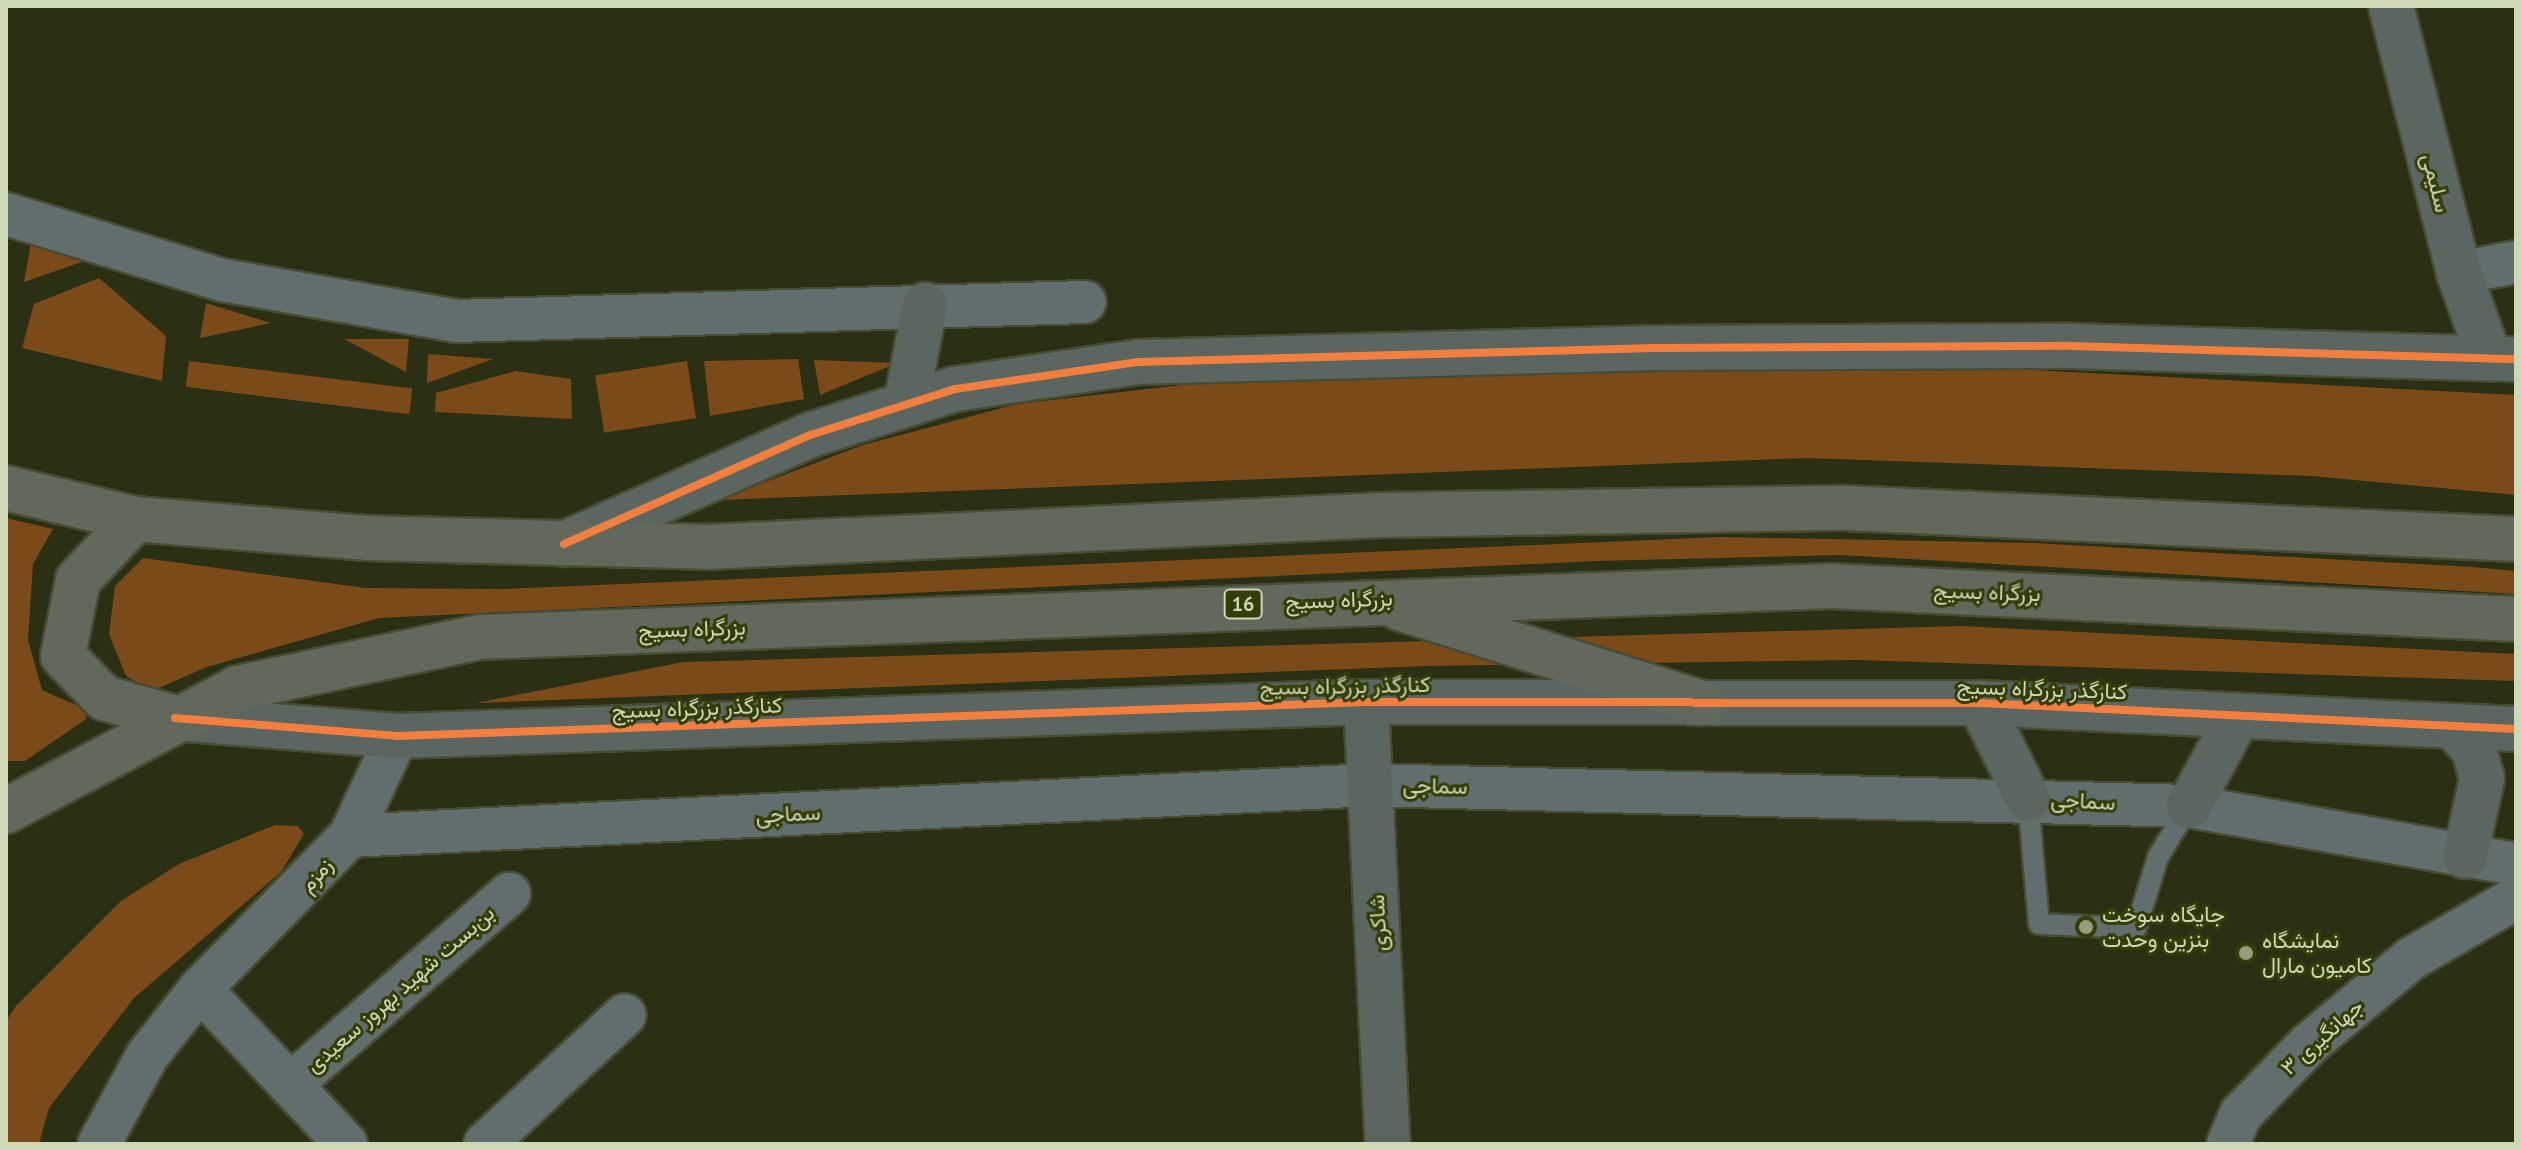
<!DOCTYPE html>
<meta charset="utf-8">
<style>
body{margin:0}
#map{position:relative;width:2522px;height:1150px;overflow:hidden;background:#2b3014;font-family:"PT Sans",Vazirmatn,sans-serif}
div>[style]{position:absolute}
.green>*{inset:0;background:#7a4a18;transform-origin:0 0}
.roads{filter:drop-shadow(2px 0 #474c34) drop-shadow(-2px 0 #474c34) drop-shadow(0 2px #474c34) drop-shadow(0 -2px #474c34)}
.lane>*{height:20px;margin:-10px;padding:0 10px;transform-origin:10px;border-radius:10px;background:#626e6d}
.street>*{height:42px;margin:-21px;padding:0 21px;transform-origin:21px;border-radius:21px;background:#626e6d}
.secondary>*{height:44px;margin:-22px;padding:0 22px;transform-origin:22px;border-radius:22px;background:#5a665f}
.highway>*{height:44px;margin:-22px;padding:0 22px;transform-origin:22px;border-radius:22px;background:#62685b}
.cycleway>*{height:8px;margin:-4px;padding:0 4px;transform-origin:4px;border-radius:4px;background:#f27e40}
.dots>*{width:22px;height:22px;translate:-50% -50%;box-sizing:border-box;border:4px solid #333d07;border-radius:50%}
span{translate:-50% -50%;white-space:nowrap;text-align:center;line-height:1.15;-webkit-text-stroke:6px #333d07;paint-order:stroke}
.shield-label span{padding:2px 6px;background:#333d07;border:2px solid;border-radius:6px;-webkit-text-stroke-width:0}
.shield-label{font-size:20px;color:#ced7b6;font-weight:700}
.street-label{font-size:22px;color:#ced7b6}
.poi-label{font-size:22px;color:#ced7b6}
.left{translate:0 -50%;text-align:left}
.frame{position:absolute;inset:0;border:8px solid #ced7b6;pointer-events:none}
</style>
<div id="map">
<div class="green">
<div style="clip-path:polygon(32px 237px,96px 257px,24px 282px)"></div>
<div style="clip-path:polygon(99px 278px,166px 336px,162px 381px,22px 348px,34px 304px)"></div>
<div style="clip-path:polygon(206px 303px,271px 323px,200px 338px)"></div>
<div style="clip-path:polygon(344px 339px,409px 339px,406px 372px)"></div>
<div style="clip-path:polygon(428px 354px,493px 359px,427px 383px)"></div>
<div style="clip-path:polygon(798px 359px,804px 399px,710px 416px,704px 361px)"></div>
<div style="clip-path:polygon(814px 360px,897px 363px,820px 395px)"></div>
<div style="left:189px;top:361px;width:225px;height:26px;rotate:7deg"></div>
<div style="left:687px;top:361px;width:58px;height:93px;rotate:81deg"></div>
<div style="clip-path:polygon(1539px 366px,2014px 369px,2516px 395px,2516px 495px,2312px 476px,1807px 458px,718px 500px,863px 445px,1017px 404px,1243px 378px)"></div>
<div style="clip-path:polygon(515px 371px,571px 379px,572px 419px,435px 412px,436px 393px)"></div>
<div style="clip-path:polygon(6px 518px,53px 529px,33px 564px,28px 640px,42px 690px,85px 709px,86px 719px,25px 761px,6px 761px)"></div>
<div style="clip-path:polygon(1720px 537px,2034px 543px,2473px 567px,2516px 571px,2516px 594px,1841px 555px,1597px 561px,379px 618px,207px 667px,152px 691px,126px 676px,109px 634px,115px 586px,143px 558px,366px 588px,504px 589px)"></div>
<div style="clip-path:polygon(1961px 626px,2516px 654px,2516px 681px,1856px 660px,1427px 666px,476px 703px,683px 662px)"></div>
<div style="clip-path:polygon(275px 825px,298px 826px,304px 834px,281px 872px,134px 998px,49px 1108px,39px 1144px,6px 1144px,6px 1021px,16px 1006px,121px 901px,179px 864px)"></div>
</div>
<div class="roads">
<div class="lane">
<div style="left:2028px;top:799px;width:125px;rotate:85deg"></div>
<div style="left:2039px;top:924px;width:97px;rotate:2.4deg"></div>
<div style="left:2136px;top:928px;width:74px;rotate:-72.8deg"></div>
<div style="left:2158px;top:857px;width:60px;rotate:-58.7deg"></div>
</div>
<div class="street">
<div style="left:6px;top:214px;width:226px;rotate:17deg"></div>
<div style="left:222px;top:280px;width:238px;rotate:9.9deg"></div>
<div style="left:456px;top:321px;width:629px;rotate:-1.73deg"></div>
<div style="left:2459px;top:273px;width:58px;rotate:-10.9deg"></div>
<div style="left:350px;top:836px;width:1022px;rotate:-2.86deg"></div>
<div style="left:1371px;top:785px;width:818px;rotate:1.47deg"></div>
<div style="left:2189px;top:806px;width:332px;rotate:10.1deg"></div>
<div style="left:200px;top:989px;width:213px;rotate:46.7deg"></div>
<div style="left:290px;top:1085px;width:291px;rotate:-41.1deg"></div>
<div style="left:99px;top:1144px;width:100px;rotate:-61.4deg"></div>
<div style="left:147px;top:1056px;width:85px;rotate:-51.7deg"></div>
<div style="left:200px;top:989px;width:214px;rotate:-45.6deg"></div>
<div style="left:350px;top:836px;width:110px;rotate:-64.8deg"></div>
<div style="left:485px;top:1144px;width:190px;rotate:-42.7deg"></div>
<div style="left:2228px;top:1144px;width:33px;rotate:-67deg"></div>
<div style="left:2241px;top:1114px;width:98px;rotate:-45.8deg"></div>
<div style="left:2309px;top:1044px;width:134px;rotate:-39.9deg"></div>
<div style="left:2412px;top:958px;width:120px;rotate:-30deg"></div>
</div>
<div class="secondary">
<div style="left:2391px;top:6px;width:276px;rotate:75.7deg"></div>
<div style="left:2459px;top:273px;width:89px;rotate:70.3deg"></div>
<div style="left:906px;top:404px;width:101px;rotate:-79.1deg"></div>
<div style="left:564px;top:544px;width:269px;rotate:-23.9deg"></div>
<div style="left:810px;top:435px;width:152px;rotate:-17.6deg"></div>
<div style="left:955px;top:389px;width:185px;rotate:-8.4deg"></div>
<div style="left:1138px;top:362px;width:518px;rotate:-1.55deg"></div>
<div style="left:1656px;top:348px;width:415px;rotate:-0.3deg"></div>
<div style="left:2071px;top:346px;width:445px;rotate:1.7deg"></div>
<div style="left:1366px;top:702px;width:443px;rotate:87.2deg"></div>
<div style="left:1980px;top:703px;width:107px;rotate:63.4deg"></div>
<div style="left:175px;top:718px;width:223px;rotate:4.6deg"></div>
<div style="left:397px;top:736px;width:970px;rotate:-2.01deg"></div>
<div style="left:1366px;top:702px;width:614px;rotate:0.09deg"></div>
<div style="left:1980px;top:703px;width:537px;rotate:2.78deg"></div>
<div style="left:2453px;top:726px;width:31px;rotate:48deg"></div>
<div style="left:2474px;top:749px;width:31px;rotate:75deg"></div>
<div style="left:2482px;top:779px;width:79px;rotate:102.4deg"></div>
<div style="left:2189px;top:806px;width:102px;rotate:-61.4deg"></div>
</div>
<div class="highway">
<div style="left:6px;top:488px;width:133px;rotate:13.5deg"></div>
<div style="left:135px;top:519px;width:234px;rotate:4.7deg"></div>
<div style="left:368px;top:538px;width:338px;rotate:1.5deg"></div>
<div style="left:706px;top:547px;width:676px;rotate:-2.71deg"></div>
<div style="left:1381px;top:515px;width:464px;rotate:-0.9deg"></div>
<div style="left:1845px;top:508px;width:672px;rotate:2.65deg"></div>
<div style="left:135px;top:519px;width:83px;rotate:133.1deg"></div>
<div style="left:78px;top:580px;width:77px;rotate:101.2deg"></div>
<div style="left:63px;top:656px;width:59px;rotate:45.7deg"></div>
<div style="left:104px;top:698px;width:74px;rotate:15.7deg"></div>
<div style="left:1399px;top:608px;width:318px;rotate:17.4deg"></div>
<div style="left:6px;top:811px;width:263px;rotate:-27.9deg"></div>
<div style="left:238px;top:688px;width:247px;rotate:-11.9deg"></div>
<div style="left:480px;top:637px;width:1352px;rotate:-2.16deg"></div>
<div style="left:1831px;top:586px;width:686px;rotate:2.76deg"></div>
</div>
</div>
<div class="cycleway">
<div style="left:564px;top:544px;width:269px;rotate:-23.9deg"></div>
<div style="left:810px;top:435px;width:152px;rotate:-17.6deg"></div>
<div style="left:955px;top:389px;width:185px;rotate:-8.4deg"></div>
<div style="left:1138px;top:362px;width:518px;rotate:-1.55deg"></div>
<div style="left:1656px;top:348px;width:415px;rotate:-0.3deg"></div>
<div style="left:2071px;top:346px;width:445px;rotate:1.7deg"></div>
<div style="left:175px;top:718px;width:223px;rotate:4.6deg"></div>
<div style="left:397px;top:736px;width:970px;rotate:-2.01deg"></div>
<div style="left:1366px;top:702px;width:614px;rotate:0.09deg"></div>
<div style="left:1980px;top:703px;width:537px;rotate:2.78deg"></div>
</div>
<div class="dots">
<div style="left:2086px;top:927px;background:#959d7d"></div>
<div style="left:2246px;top:953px;background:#959d7d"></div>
</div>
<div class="shield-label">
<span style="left:1243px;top:604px">16</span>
</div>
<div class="street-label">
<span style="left:2436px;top:183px;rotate:76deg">سلیمی</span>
<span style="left:1987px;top:592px;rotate:2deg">بزرگراه بسیج</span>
<span style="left:1339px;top:600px;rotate:-2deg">بزرگراه بسیج</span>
<span style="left:692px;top:629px;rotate:-2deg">بزرگراه بسیج</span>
<span style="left:1345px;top:686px;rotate:-1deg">کنارگذر بزرگراه بسیج</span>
<span style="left:2042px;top:689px;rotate:2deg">کنارگذر بزرگراه بسیج</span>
<span style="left:697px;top:708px;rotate:-2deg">کنارگذر بزرگراه بسیج</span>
<span style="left:1435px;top:786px;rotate:1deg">سماجی</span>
<span style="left:2083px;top:801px;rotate:3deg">سماجی</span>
<span style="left:788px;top:814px;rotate:-3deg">سماجی</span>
<span style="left:316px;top:875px;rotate:-49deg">زمزم</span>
<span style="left:1378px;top:923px;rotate:-93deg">شاکری</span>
<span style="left:400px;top:989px;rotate:-41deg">بن‌بست شهید بهروز سعیدی</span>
<span style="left:2322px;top:1037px;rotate:-42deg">جهانگیری ۳</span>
</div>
<div class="poi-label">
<span class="left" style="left:2102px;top:927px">جایگاه سوخت<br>بنزین وحدت</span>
<span class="left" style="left:2262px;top:953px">نمایشگاه<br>کامیون مارال</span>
</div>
<div class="frame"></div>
</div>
